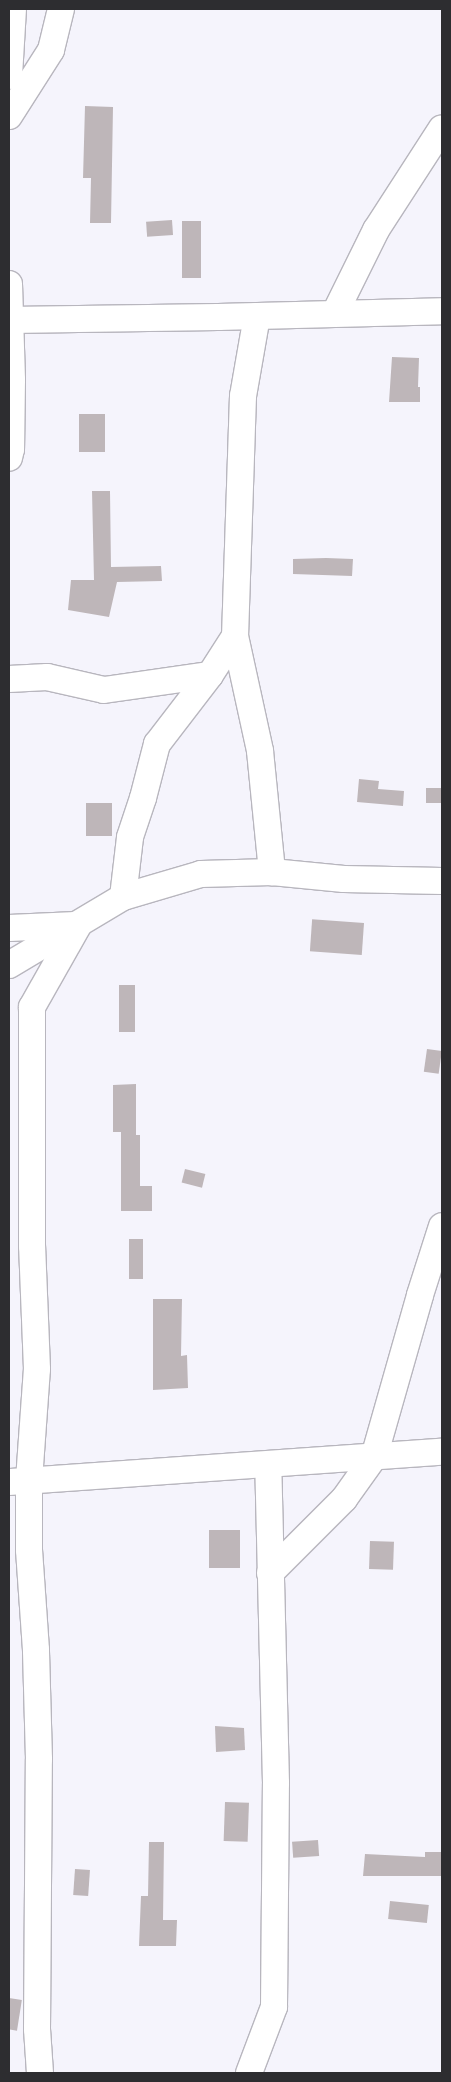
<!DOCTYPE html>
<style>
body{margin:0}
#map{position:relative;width:451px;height:2082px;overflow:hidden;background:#f5f4fc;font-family:"PT Serif",serif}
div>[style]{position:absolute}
.building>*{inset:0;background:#beb6b9;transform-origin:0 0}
.roads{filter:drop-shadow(1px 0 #b8b6be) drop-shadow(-1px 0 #b8b6be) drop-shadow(0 1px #b8b6be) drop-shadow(0 -1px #b8b6be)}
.minor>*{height:26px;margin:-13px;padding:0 13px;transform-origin:13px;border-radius:13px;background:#fff}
span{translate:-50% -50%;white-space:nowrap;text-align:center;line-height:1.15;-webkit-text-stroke:4px #fff;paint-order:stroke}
.frame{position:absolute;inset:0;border:10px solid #2d2d30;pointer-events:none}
</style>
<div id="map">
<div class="building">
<div style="clip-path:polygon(85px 106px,113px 107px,111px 223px,90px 223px,91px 178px,83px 178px)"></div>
<div style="left:172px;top:220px;width:15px;height:26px;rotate:86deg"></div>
<div style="left:182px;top:221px;width:19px;height:57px"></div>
<div style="clip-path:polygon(392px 357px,419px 358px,418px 387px,420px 387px,420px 402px,389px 402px)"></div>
<div style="left:79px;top:414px;width:26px;height:38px"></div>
<div style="clip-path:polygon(92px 491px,110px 491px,111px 567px,161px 566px,162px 581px,117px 582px,109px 617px,68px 610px,71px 580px,94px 580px)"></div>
<div style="clip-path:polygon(326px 558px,353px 559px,352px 576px,293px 574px,293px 559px)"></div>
<div style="clip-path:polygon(359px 779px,379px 781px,378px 789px,404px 791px,403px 806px,357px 802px)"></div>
<div style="left:442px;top:788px;width:15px;height:16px;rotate:90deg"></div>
<div style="left:86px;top:803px;width:26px;height:33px"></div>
<div style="left:364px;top:923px;width:32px;height:52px;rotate:94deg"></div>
<div style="left:119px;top:985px;width:16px;height:47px"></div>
<div style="left:427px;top:1049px;width:15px;height:23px;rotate:8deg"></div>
<div style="clip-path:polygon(136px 1084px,136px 1135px,140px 1135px,140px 1186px,152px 1186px,152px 1211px,121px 1211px,121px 1132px,113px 1132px,113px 1085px)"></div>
<div style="left:185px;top:1169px;width:21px;height:14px;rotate:14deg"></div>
<div style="left:129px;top:1239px;width:14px;height:40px"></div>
<div style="clip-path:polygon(153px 1299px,182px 1299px,181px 1356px,187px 1355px,188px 1388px,153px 1390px)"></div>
<div style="left:209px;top:1530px;width:31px;height:38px"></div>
<div style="left:370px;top:1541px;width:24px;height:28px;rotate:2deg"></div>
<div style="clip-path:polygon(215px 1726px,244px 1728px,245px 1750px,216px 1752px)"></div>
<div style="left:225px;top:1802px;width:24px;height:39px;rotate:2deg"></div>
<div style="left:318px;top:1840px;width:16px;height:26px;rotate:86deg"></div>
<div style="clip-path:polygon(149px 1842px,164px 1842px,163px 1920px,177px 1920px,176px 1946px,139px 1946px,141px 1896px,148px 1896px)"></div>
<div style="clip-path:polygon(425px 1852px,442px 1852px,442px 1876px,363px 1876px,365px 1854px,425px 1857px)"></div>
<div style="left:75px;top:1869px;width:15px;height:26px;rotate:4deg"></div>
<div style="left:390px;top:1901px;width:39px;height:18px;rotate:6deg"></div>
<div style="left:9px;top:1998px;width:13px;height:31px;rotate:9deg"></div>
</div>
<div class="roads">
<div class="minor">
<div style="left:9px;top:76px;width:67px;rotate:-86.6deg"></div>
<div style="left:9px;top:116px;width:78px;rotate:-57.5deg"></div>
<div style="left:51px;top:50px;width:42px;rotate:-76.3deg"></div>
<div style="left:9px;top:284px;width:96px;rotate:88.2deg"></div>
<div style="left:12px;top:380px;width:69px;rotate:90.8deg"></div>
<div style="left:11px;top:449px;width:9px;rotate:103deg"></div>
<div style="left:335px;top:313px;width:93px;rotate:-63.7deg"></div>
<div style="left:376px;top:230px;width:121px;rotate:-57.1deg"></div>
<div style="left:257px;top:316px;width:81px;rotate:99.9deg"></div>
<div style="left:243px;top:396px;width:240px;rotate:91.9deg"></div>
<div style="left:235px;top:636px;width:118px;rotate:77.7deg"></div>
<div style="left:260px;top:751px;width:122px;rotate:84.3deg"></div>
<div style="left:9px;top:320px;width:209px;rotate:-0.8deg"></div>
<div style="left:218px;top:317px;width:224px;rotate:-1.5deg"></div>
<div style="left:9px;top:679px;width:38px;rotate:-3deg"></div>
<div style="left:47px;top:677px;width:58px;rotate:12.8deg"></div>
<div style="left:104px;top:690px;width:107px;rotate:-8.1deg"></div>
<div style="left:123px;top:897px;width:60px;rotate:-83.3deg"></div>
<div style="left:130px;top:837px;width:41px;rotate:-71.6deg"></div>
<div style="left:143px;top:798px;width:56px;rotate:-75.5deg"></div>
<div style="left:157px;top:744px;width:87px;rotate:-52.5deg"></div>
<div style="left:210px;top:675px;width:46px;rotate:-57.3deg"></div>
<div style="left:9px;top:928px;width:67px;rotate:-2.6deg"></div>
<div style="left:9px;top:965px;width:133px;rotate:-30.8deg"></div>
<div style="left:123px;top:897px;width:81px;rotate:-16.4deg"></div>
<div style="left:201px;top:874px;width:71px;rotate:-1.6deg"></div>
<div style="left:272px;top:872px;width:72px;rotate:5.6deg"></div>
<div style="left:344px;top:879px;width:98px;rotate:1.2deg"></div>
<div style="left:9px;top:1482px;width:434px;rotate:-4deg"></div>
<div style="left:270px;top:1573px;width:105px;rotate:-45deg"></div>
<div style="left:344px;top:1499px;width:52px;rotate:-54.5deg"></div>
<div style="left:374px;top:1457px;width:168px;rotate:-74.1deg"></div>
<div style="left:420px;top:1295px;width:72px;rotate:-72.3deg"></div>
<div style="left:40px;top:2073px;width:44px;rotate:-93.9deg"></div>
<div style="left:37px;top:2029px;width:270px;rotate:-89.6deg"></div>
<div style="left:39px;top:1759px;width:109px;rotate:-91.6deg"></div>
<div style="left:36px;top:1650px;width:100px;rotate:-94deg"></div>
<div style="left:29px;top:1550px;width:70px;rotate:-90deg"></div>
<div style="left:29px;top:1480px;width:111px;rotate:-85.9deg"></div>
<div style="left:37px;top:1369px;width:123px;rotate:-92.3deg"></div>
<div style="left:32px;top:1246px;width:239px;rotate:-90deg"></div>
<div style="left:32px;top:1007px;width:95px;rotate:-60.5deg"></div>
<div style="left:249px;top:2073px;width:71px;rotate:-69.3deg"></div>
<div style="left:274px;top:2007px;width:224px;rotate:-89.5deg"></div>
<div style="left:276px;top:1783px;width:317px;rotate:-91.4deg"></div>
</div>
</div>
<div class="frame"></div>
</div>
